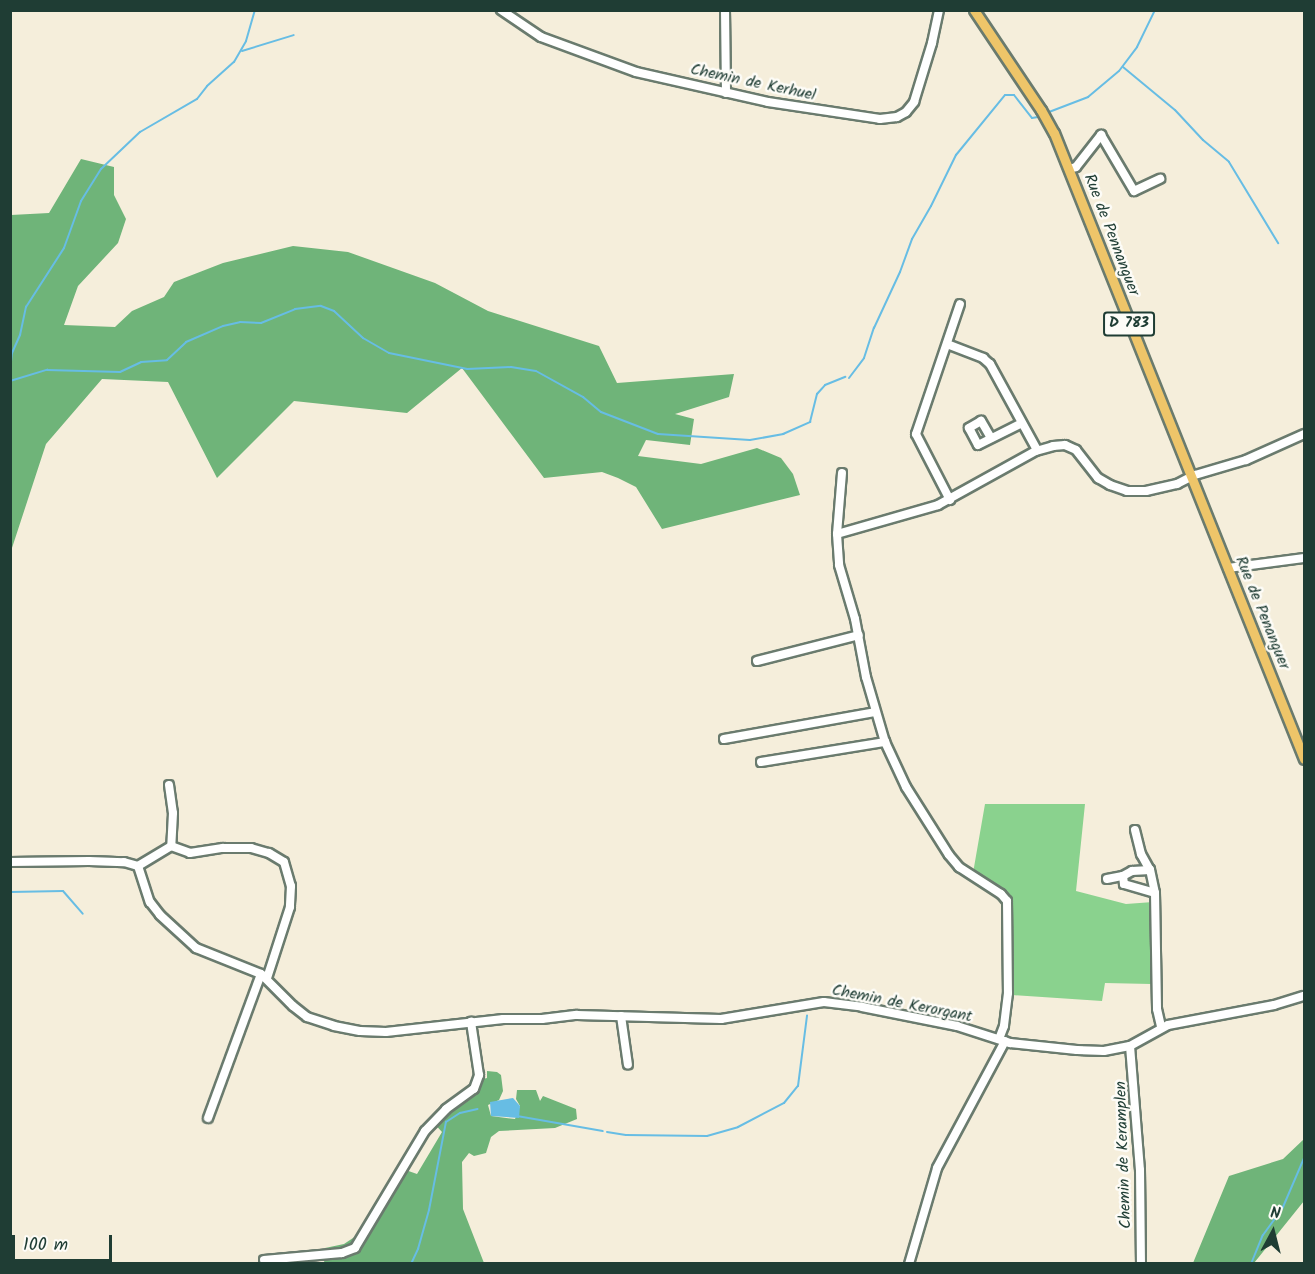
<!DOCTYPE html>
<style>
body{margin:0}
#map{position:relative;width:1315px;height:1274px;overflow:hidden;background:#f5eedb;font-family:Kalam,sans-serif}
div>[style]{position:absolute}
.green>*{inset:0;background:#8ad28e}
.forest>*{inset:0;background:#6fb479}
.water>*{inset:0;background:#67bde4}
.stream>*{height:2px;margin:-1px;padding:0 1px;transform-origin:1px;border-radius:1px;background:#67bde4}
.roads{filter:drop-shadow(2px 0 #6a7b6e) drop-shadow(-2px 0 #6a7b6e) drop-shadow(0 2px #6a7b6e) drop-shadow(0 -2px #6a7b6e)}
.minor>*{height:8px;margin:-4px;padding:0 4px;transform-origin:4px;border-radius:4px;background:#fff}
.major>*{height:9px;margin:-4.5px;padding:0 4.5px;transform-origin:4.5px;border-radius:4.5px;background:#eec569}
span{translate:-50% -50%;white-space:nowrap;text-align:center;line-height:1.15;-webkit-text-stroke:5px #fdfcf7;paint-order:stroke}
.shield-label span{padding:2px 4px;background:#fdfcf7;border:2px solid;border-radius:4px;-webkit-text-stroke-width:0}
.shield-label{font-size:15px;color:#1f3d34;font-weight:700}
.street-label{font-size:16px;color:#1f3d34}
.frame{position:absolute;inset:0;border:12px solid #1f3d34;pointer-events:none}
.north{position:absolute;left:1243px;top:1202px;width:60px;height:60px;-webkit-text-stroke:4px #fdfcf7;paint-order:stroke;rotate:7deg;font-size:16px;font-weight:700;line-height:24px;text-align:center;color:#1f3d34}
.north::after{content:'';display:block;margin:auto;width:21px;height:27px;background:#1f3d34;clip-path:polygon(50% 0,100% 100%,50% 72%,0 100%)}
.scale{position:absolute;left:12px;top:1235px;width:100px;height:27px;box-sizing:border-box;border:3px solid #1f3d34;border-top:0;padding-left:8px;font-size:18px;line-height:21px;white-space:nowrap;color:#1f3d34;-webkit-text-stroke:4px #fdfcf7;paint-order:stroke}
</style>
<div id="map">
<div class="green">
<div style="clip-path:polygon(985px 804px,1085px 804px,1076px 891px,1126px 904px,1153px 902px,1151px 984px,1105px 983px,1102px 1001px,1012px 995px,1011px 896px,973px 873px)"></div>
</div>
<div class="forest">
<div style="clip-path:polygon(81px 159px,114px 167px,114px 195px,126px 219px,118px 243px,78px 286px,64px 325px,115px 327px,132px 311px,164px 297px,174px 282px,223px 263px,293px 246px,348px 252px,435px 283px,488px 311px,599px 346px,617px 383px,734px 374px,729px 397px,675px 414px,694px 419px,690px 445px,646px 440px,638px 456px,701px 464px,757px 448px,781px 458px,793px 474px,800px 495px,662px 529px,636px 487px,618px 478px,602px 472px,544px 478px,462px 368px,407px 413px,294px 401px,217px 478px,168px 382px,102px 379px,46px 444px,11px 551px,11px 215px,49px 213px)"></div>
<div style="clip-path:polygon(487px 1071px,497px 1072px,501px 1075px,503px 1091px,499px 1100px,488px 1105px,491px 1116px,515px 1119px,520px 1106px,516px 1099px,517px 1090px,536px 1090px,540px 1101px,543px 1096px,576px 1109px,577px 1119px,555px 1128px,499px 1131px,491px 1137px,486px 1153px,474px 1156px,469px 1153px,462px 1162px,463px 1209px,484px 1263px,324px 1264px,325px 1248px,344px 1244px,371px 1226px,400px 1168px,417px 1174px,442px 1132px,429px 1118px,454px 1099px,460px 1100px,477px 1088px,483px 1079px,487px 1078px)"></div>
<div style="clip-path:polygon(1304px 1139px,1304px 1201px,1254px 1263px,1193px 1263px,1229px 1176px,1283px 1159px)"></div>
</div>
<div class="water">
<div style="clip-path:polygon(513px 1098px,520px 1106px,519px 1118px,491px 1116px,490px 1102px)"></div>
</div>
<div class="stream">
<div style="left:242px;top:51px;width:54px;rotate:-17.1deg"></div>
<div style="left:1123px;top:67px;width:67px;rotate:39.6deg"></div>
<div style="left:1175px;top:110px;width:41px;rotate:47deg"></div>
<div style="left:1203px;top:140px;width:34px;rotate:40deg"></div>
<div style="left:1229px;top:162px;width:95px;rotate:58.8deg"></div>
<div style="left:1049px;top:112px;width:42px;rotate:-21deg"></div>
<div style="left:1088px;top:97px;width:40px;rotate:-40deg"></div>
<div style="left:1119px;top:71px;width:30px;rotate:-53deg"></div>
<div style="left:1137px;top:47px;width:41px;rotate:-64.1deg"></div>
<div style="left:10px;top:371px;width:18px;rotate:-84deg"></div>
<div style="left:12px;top:353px;width:20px;rotate:-66deg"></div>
<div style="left:20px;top:335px;width:29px;rotate:-78deg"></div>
<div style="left:26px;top:307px;width:70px;rotate:-57.2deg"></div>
<div style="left:64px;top:248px;width:50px;rotate:-70.1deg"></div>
<div style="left:81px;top:201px;width:38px;rotate:-58deg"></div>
<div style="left:101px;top:169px;width:54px;rotate:-43.5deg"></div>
<div style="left:140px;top:132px;width:66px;rotate:-30.1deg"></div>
<div style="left:197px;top:99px;width:16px;rotate:-52deg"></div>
<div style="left:207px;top:86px;width:36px;rotate:-42deg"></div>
<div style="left:234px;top:62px;width:24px;rotate:-60deg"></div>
<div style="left:246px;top:41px;width:32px;rotate:-74deg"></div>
<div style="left:849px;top:378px;width:25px;rotate:-53deg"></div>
<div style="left:864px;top:358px;width:32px;rotate:-72deg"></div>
<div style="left:874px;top:328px;width:62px;rotate:-65.1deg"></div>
<div style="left:900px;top:272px;width:35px;rotate:-70deg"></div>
<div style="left:912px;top:239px;width:38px;rotate:-60deg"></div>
<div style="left:931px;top:206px;width:57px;rotate:-63.9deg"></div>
<div style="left:956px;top:155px;width:77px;rotate:-50.8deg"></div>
<div style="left:1005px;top:95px;width:9px"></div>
<div style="left:1014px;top:95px;width:29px;rotate:52deg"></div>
<div style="left:1032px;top:118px;width:6px;rotate:-9deg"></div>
<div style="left:10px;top:381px;width:39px;rotate:-17deg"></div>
<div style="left:47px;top:370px;width:73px;rotate:1.6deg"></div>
<div style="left:120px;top:372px;width:23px;rotate:-25deg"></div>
<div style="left:141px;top:362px;width:26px;rotate:-4deg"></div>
<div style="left:167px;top:360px;width:26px;rotate:-43deg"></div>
<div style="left:186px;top:342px;width:40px;rotate:-23.4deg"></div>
<div style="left:223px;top:326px;width:17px;rotate:-13deg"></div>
<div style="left:240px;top:322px;width:21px;rotate:3deg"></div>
<div style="left:261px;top:323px;width:37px;rotate:-22deg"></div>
<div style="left:295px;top:309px;width:26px;rotate:-7deg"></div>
<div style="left:321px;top:306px;width:14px;rotate:21deg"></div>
<div style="left:334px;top:311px;width:40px;rotate:43deg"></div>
<div style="left:363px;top:338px;width:30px;rotate:30deg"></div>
<div style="left:389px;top:353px;width:80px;rotate:11.6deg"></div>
<div style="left:467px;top:369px;width:44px;rotate:-2.6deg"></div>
<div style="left:511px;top:367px;width:25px;rotate:9deg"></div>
<div style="left:536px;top:371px;width:54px;rotate:29deg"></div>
<div style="left:583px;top:397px;width:23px;rotate:40deg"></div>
<div style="left:601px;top:412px;width:61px;rotate:21.1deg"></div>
<div style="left:658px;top:434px;width:92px;rotate:3.7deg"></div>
<div style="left:750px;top:440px;width:34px;rotate:-10deg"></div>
<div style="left:783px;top:434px;width:30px;rotate:-24deg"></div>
<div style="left:810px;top:422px;width:29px;rotate:-76deg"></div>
<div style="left:817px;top:394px;width:12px;rotate:-48deg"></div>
<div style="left:825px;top:385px;width:22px;rotate:-22deg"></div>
<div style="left:10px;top:892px;width:53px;rotate:-1.1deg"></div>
<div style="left:63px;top:891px;width:30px;rotate:49deg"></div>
<div style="left:517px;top:1116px;width:87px;rotate:9.9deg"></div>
<div style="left:607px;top:1132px;width:19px;rotate:9deg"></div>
<div style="left:626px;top:1135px;width:81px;rotate:0.7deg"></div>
<div style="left:707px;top:1136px;width:32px;rotate:-16deg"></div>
<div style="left:738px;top:1127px;width:52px;rotate:-27.6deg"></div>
<div style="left:784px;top:1103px;width:22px;rotate:-51deg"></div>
<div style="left:798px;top:1086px;width:71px;rotate:-82.7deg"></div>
<div style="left:411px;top:1264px;width:17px;rotate:-65deg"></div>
<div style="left:418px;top:1249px;width:41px;rotate:-74.2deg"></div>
<div style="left:429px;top:1210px;width:90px;rotate:-79.1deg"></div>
<div style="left:446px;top:1122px;width:17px;rotate:-33deg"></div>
<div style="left:460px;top:1113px;width:18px;rotate:-13deg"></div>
<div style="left:1251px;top:1264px;width:31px;rotate:-68deg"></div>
<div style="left:1263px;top:1235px;width:34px;rotate:-54deg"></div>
<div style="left:1283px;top:1207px;width:53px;rotate:-66.8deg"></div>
</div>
<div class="roads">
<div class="minor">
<div style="left:501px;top:10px;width:48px;rotate:34deg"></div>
<div style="left:541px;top:37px;width:101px;rotate:20.2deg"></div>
<div style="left:636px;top:72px;width:135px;rotate:12.8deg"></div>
<div style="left:768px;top:102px;width:113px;rotate:8.6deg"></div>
<div style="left:880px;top:119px;width:17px;rotate:-7deg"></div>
<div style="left:897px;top:117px;width:10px;rotate:-29deg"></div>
<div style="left:906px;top:112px;width:13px;rotate:-51deg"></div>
<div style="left:914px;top:102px;width:62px;rotate:-73deg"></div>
<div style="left:932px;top:43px;width:34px;rotate:-78deg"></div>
<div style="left:725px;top:10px;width:83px;rotate:89.3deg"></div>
<div style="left:1069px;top:169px;width:7px;rotate:-16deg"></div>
<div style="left:1076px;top:167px;width:41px;rotate:-52deg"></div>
<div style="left:1101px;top:135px;width:65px;rotate:59.5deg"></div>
<div style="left:1134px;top:191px;width:29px;rotate:-25deg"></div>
<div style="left:947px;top:344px;width:39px;rotate:21deg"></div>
<div style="left:983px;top:358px;width:9px;rotate:41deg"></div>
<div style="left:990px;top:364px;width:98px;rotate:61.3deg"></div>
<div style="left:991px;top:438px;width:20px;rotate:-120deg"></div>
<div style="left:981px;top:421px;width:14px;rotate:150deg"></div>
<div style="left:969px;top:428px;width:19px;rotate:62deg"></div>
<div style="left:978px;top:445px;width:49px;rotate:-26.6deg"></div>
<div style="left:842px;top:473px;width:61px;rotate:94.7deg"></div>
<div style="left:837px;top:534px;width:31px;rotate:86deg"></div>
<div style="left:839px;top:565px;width:56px;rotate:73.5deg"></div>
<div style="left:855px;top:619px;width:59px;rotate:79.3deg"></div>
<div style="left:866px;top:677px;width:68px;rotate:73.7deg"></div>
<div style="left:885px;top:742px;width:50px;rotate:65deg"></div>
<div style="left:906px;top:787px;width:80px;rotate:57.7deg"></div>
<div style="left:949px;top:855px;width:16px;rotate:50deg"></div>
<div style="left:959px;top:867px;width:50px;rotate:32.7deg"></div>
<div style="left:1001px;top:894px;width:9px;rotate:49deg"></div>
<div style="left:1007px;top:901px;width:92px;rotate:89.4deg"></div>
<div style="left:1008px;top:993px;width:33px;rotate:97deg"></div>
<div style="left:1004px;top:1026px;width:14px;rotate:111deg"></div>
<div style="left:950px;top:500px;width:74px;rotate:-117.3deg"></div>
<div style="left:916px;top:434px;width:137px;rotate:-71.3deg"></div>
<div style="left:837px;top:534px;width:105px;rotate:-16deg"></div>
<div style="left:938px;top:505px;width:112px;rotate:-28.9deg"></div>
<div style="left:1036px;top:451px;width:18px;rotate:-16deg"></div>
<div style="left:1053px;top:446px;width:12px;rotate:-5deg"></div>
<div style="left:1065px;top:445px;width:12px;rotate:24deg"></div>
<div style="left:1076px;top:450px;width:36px;rotate:52deg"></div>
<div style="left:1098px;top:478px;width:14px;rotate:30deg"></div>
<div style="left:1110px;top:485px;width:18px;rotate:19deg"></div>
<div style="left:1127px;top:491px;width:19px"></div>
<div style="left:1146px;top:491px;width:32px;rotate:-13deg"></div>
<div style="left:1177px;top:484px;width:20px;rotate:-27deg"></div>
<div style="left:1195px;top:475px;width:53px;rotate:-16.4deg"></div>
<div style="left:1246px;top:460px;width:64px;rotate:-24.1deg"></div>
<div style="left:1228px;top:568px;width:77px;rotate:-7.5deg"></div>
<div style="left:757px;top:661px;width:105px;rotate:-14.3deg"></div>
<div style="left:724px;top:739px;width:153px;rotate:-10.1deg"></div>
<div style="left:761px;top:762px;width:126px;rotate:-9.2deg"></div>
<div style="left:169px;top:785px;width:28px;rotate:82deg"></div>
<div style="left:173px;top:813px;width:33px;rotate:93deg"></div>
<div style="left:1135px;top:830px;width:25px;rotate:76deg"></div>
<div style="left:1141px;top:854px;width:18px;rotate:61deg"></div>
<div style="left:171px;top:846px;width:20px;rotate:20deg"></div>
<div style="left:190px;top:853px;width:33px;rotate:-9deg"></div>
<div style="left:223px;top:848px;width:28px"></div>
<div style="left:251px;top:848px;width:19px;rotate:16deg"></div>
<div style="left:269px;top:853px;width:17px;rotate:31deg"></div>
<div style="left:284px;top:862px;width:25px;rotate:74deg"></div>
<div style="left:291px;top:886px;width:21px;rotate:93deg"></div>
<div style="left:290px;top:907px;width:75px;rotate:107.9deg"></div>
<div style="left:10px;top:862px;width:79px;rotate:-0.7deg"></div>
<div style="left:89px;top:861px;width:35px;rotate:2deg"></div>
<div style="left:124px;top:862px;width:15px;rotate:16deg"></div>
<div style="left:138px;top:866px;width:39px;rotate:-31deg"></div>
<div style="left:138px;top:866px;width:38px;rotate:72deg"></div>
<div style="left:150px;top:902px;width:16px;rotate:52deg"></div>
<div style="left:160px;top:915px;width:49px;rotate:42.5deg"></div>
<div style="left:196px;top:948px;width:70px;rotate:21.8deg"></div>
<div style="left:261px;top:974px;width:45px;rotate:45deg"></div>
<div style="left:293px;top:1006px;width:18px;rotate:38deg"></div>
<div style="left:307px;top:1017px;width:28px;rotate:18deg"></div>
<div style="left:334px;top:1026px;width:26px;rotate:11deg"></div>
<div style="left:360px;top:1031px;width:26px;rotate:2deg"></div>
<div style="left:386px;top:1032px;width:118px;rotate:-6.3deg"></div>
<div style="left:503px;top:1019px;width:39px"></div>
<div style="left:542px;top:1019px;width:35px;rotate:-7deg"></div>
<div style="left:577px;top:1015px;width:144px;rotate:1.6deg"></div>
<div style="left:721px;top:1019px;width:104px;rotate:-9.4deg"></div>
<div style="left:824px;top:1002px;width:38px;rotate:7deg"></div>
<div style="left:862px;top:1007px;width:97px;rotate:11.3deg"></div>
<div style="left:957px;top:1026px;width:56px;rotate:17.8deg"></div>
<div style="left:1010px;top:1043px;width:67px;rotate:6deg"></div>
<div style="left:1077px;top:1050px;width:27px;rotate:2deg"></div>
<div style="left:1104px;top:1051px;width:26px;rotate:-11deg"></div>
<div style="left:1130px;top:1046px;width:43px;rotate:-28.9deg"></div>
<div style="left:1168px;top:1025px;width:108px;rotate:-10.7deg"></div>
<div style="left:1274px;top:1005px;width:31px;rotate:-17deg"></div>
<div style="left:1107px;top:879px;width:16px;rotate:-11deg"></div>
<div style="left:1155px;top:893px;width:24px;rotate:-102deg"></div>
<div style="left:1150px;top:870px;width:18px;rotate:177deg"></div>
<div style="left:1132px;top:871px;width:10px;rotate:151deg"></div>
<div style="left:1123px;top:876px;width:8px;rotate:83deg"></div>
<div style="left:1124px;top:884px;width:32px;rotate:16deg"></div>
<div style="left:1155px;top:893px;width:116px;rotate:89deg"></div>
<div style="left:1157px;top:1009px;width:18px;rotate:77deg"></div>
<div style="left:621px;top:1016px;width:49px;rotate:81.9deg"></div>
<div style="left:1130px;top:1046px;width:124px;rotate:85.4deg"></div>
<div style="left:1140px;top:1170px;width:94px;rotate:89.4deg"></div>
<div style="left:208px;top:1118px;width:153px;rotate:-69.8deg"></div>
<div style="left:264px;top:1260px;width:78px;rotate:-5.1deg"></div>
<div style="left:342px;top:1253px;width:14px;rotate:-21deg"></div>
<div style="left:355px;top:1248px;width:136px;rotate:-59.1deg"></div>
<div style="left:425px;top:1131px;width:30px;rotate:-46deg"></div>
<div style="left:446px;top:1109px;width:34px;rotate:-36deg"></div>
<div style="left:474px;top:1089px;width:15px;rotate:-70deg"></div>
<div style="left:479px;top:1075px;width:54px;rotate:-98.6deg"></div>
<div style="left:909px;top:1264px;width:100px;rotate:-73.7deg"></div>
<div style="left:937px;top:1168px;width:144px;rotate:-61.8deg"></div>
</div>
<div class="major">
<div style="left:974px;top:10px;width:120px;rotate:56.2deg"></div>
<div style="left:1041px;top:110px;width:26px;rotate:61deg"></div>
<div style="left:1054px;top:133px;width:674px;rotate:68.23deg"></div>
</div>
</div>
<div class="shield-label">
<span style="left:1129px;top:324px">D 783</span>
</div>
<div class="street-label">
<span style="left:753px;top:83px;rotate:12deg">Chemin de Kerhuel</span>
<span style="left:1111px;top:235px;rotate:69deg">Rue de Pennanguer</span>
<span style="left:1262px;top:613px;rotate:68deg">Rue de Penanguer</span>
<span style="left:902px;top:1004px;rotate:11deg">Chemin de Kerorgant</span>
<span style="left:1124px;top:1155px;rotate:-92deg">Chemin de Keramplen</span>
</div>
<div class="frame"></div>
<div class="north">N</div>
<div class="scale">100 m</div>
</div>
